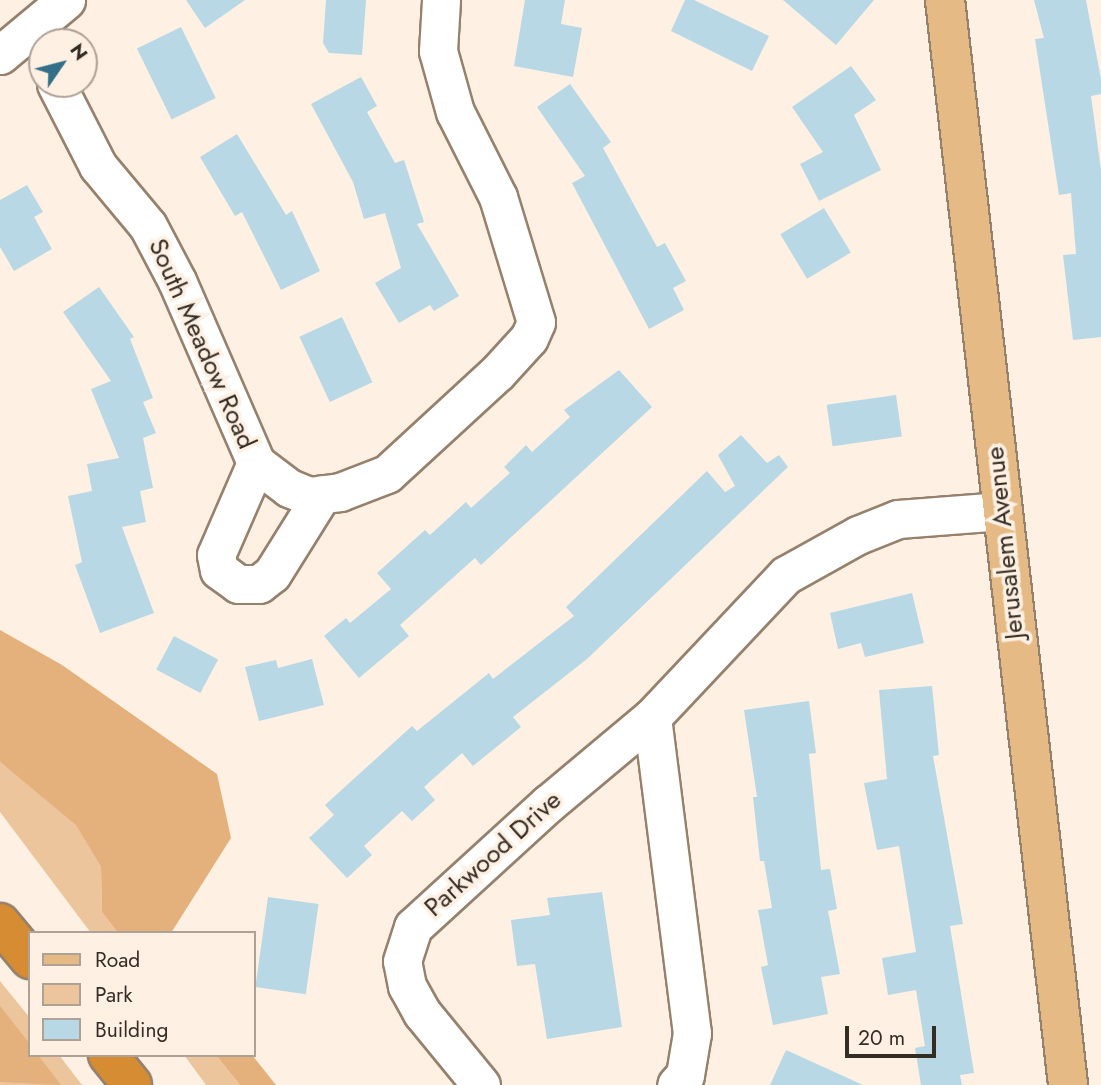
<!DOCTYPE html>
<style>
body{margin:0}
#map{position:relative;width:1101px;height:1085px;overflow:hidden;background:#fef0e3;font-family:Jost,sans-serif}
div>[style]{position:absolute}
.green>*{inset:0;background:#edc59d}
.forest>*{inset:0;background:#e4b07b}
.building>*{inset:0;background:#b8d8e5;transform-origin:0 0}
.roads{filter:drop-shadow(2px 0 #96816d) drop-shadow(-2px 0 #96816d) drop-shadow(0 2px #96816d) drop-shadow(0 -2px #96816d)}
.minor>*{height:37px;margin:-18.5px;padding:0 18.5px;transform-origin:18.5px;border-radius:18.5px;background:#fff}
.major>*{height:38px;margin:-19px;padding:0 19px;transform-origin:19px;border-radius:19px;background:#e6ba85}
.highway>*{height:38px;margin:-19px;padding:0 19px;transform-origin:19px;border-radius:19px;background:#d68c33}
span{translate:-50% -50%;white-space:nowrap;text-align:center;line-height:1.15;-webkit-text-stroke:7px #fef0e3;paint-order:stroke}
.street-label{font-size:26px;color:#352d24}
.legend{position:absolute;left:28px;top:931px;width:228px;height:126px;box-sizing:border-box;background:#fef0e3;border:2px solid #aea297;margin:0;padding:9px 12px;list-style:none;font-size:21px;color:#352d24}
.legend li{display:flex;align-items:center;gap:14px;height:35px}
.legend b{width:35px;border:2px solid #aea297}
.north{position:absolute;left:28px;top:28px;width:70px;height:70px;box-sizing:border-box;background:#fef0e3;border:2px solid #aea297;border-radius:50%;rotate:55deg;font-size:19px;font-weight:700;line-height:28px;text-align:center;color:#352d24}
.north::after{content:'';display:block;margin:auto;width:24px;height:32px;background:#337087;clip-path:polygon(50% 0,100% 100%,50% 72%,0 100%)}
.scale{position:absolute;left:845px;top:1026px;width:91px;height:32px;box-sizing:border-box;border:4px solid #352d24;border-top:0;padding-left:9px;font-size:21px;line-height:24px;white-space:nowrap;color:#352d24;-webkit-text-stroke:5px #fef0e3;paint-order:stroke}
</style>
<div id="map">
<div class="green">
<div style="clip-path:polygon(0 762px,76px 824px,101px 867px,102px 912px,118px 933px,91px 933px,0 812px)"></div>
<div style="clip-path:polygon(0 981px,30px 1018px,30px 1055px,59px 1055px,82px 1085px,0 1085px)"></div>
<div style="clip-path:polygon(184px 1055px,216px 1055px,240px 1085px,206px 1085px)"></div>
</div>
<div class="forest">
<div style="clip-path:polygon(0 630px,62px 665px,217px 774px,231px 838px,171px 933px,118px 933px,102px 912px,101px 867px,76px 825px,0 762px)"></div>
<div style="clip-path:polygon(0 1006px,30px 1044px,30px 1055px,38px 1055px,61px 1085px,0 1082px)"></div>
<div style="clip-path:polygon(216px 1055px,252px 1055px,276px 1085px,240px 1085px)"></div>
</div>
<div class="building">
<div style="clip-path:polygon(186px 0,245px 0,205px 28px)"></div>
<div style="clip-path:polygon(326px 0,366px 0,362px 55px,329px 53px,323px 43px)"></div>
<div style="clip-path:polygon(525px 0,565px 0,561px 24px,582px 28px,573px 77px,514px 66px)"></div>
<div style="clip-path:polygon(685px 0,694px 0,769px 36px,752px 71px,671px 31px)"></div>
<div style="clip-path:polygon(783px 0,874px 0,836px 45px)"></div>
<div style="clip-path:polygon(1034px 0,1086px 0,1101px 79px,1101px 94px,1091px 96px,1101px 170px,1101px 337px,1073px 340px,1063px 255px,1076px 254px,1071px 193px,1059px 195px,1035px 39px,1044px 38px)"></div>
<div style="left:181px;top:27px;width:79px;height:49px;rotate:64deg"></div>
<div style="clip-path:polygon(851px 66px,876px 100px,854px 115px,881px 170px,819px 201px,800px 164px,823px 152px,792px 107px)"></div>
<div style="clip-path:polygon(361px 77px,377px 106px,367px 112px,395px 163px,404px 160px,424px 222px,417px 224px,459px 296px,434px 311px,430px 305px,399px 323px,375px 283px,401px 268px,385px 213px,364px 219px,353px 182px,311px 104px)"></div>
<div style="clip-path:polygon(570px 84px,611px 142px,603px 148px,657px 247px,665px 243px,686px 281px,673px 288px,684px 310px,649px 329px,572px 183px,585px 176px,537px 107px)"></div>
<div style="clip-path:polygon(237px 134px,286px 215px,292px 211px,320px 271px,281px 290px,242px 212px,235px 216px,200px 157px)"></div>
<div style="clip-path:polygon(27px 185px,43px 212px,34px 217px,52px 249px,14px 271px,0 247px,0 200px)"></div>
<div style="left:824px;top:208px;width:52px;height:51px;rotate:59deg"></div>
<div style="clip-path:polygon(99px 287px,134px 337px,130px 339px,153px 398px,143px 402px,156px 433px,143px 438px,153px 488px,140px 491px,146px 522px,122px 527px,154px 613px,100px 633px,75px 565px,82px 562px,68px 496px,92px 491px,87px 464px,119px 458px,91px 389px,111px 381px,63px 312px)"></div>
<div style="left:342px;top:317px;width:72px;height:47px;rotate:65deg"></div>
<div style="clip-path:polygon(619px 370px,652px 407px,481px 565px,475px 558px,400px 625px,409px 636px,359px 678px,324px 636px,346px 618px,350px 623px,391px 589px,377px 573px,425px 530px,430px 535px,466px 502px,471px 508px,510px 473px,504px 467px,526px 445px,532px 452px,570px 417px,564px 410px)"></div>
<div style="left:896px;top:395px;width:42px;height:70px;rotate:82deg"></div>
<div style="clip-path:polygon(741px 435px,767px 463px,779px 455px,788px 467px,587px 659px,513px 717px,521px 727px,473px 766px,462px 753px,424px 787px,435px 800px,412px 821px,402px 811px,364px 846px,372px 855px,347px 878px,309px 838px,334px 815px,325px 805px,412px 726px,417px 731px,489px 673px,493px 679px,574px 616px,566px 607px,707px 471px,725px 492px,735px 486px,718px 455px)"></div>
<div style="clip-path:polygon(912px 593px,924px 643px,865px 657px,861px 643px,838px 649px,830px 613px)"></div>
<div style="left:174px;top:636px;width:50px;height:38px;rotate:28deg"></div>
<div style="clip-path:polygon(312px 659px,324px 705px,259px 721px,245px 667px,276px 660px,278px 668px)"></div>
<div style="clip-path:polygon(932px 686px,939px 755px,933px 756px,963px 924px,950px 926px,974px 1073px,960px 1075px,962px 1085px,921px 1085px,915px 1048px,925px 1046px,916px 990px,888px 995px,882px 958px,916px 952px,899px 846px,877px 850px,864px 783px,887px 779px,879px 690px)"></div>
<div style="clip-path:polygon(809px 701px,816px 753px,809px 754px,821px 870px,830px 869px,837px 909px,828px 911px,840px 974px,821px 977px,828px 1014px,773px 1025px,761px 967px,768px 965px,758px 910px,772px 908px,764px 861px,760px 861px,753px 797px,757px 797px,744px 710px)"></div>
<div style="clip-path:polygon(602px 892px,622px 1027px,547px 1039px,535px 964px,517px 966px,511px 920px,550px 915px,547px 898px)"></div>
<div style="left:268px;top:897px;width:51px;height:91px;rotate:8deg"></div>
<div style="clip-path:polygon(786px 1050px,863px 1085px,770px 1085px)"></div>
</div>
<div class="roads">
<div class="minor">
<div style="left:0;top:55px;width:86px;rotate:-39.8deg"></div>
<div style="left:56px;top:84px;width:92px;rotate:62.9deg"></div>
<div style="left:98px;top:166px;width:78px;rotate:50.2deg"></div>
<div style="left:148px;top:226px;width:62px;rotate:62.2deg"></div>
<div style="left:177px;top:281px;width:198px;rotate:66.5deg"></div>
<div style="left:256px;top:463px;width:41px;rotate:37.1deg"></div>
<div style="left:289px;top:488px;width:22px;rotate:22deg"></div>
<div style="left:309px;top:496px;width:31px;rotate:-7deg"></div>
<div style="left:340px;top:492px;width:50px;rotate:-21deg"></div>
<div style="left:387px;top:474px;width:149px;rotate:-42.6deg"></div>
<div style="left:497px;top:373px;width:47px;rotate:-47.6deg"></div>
<div style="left:529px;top:338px;width:17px;rotate:-66deg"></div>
<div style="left:536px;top:322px;width:131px;rotate:-106.9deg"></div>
<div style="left:498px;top:197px;width:95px;rotate:-116.8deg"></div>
<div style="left:455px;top:112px;width:63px;rotate:-105.6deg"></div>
<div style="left:438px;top:51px;width:51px;rotate:-86.6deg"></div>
<div style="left:256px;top:463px;width:100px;rotate:113.5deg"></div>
<div style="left:216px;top:555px;width:15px;rotate:79deg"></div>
<div style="left:219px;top:570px;width:24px;rotate:36deg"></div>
<div style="left:238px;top:584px;width:21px"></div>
<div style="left:259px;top:584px;width:16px;rotate:-38deg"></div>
<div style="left:272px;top:574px;width:94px;rotate:-58deg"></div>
<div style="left:652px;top:717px;width:195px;rotate:-46.7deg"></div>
<div style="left:786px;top:575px;width:82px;rotate:-29.1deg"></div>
<div style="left:858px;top:535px;width:43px;rotate:-21.8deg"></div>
<div style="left:898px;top:519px;width:104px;rotate:-4.4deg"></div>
<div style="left:481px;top:1085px;width:93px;rotate:-129.3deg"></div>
<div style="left:422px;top:1013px;width:31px;rotate:-119deg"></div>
<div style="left:407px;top:986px;width:25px;rotate:-101deg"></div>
<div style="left:402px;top:961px;width:36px;rotate:-72deg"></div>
<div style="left:413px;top:927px;width:184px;rotate:-42.4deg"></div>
<div style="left:549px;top:803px;width:134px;rotate:-39.9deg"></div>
<div style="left:652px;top:717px;width:319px;rotate:82.8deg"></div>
<div style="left:692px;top:1033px;width:43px;rotate:99.5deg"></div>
<div style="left:685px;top:1075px;width:13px;rotate:132deg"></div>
</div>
<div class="major">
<div style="left:945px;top:0;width:1092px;rotate:83.53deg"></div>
</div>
<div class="highway">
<div style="left:0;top:923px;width:47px;rotate:50.2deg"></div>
<div style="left:108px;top:1055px;width:38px;rotate:51deg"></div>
</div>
</div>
<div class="street-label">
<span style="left:202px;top:344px;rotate:66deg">South Meadow Road</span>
<span style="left:1005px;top:543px;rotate:-96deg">Jerusalem Avenue</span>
<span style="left:493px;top:854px;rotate:-42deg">Parkwood Drive</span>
</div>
<ul class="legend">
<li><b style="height:9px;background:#e6ba85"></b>Road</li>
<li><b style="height:19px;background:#edc59d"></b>Park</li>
<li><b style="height:19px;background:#b8d8e5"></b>Building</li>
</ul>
<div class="north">N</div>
<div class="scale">20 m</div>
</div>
